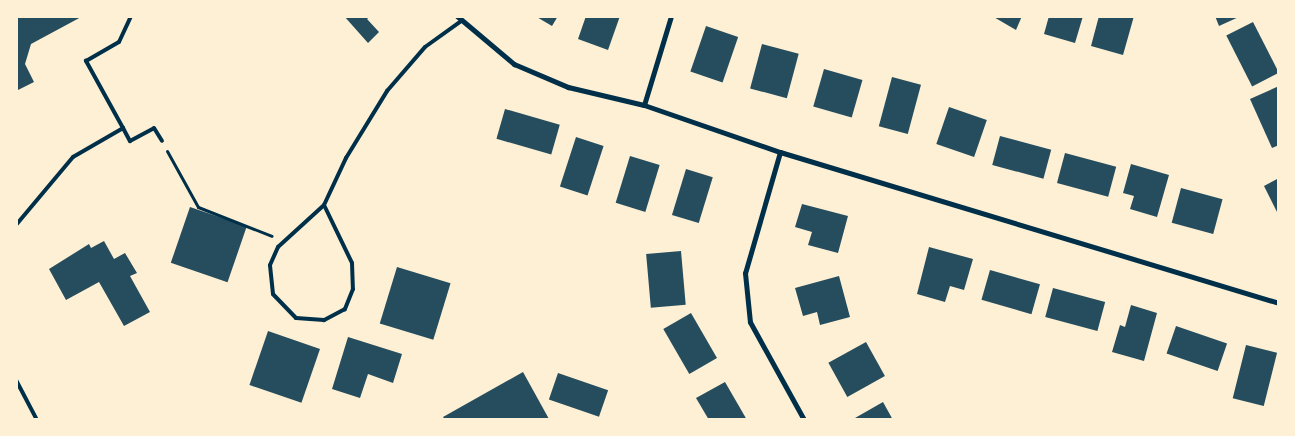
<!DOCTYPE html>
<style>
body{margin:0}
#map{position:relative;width:1295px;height:436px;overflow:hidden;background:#fdf0d5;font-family:Inter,sans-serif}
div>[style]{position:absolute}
.building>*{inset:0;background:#264d5e;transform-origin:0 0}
.path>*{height:3px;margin:-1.5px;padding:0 1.5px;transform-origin:1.5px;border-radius:1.5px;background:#003049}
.service>*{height:4px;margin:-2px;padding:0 2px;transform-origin:2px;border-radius:2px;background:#003049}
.minor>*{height:5px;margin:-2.5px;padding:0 2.5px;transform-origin:2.5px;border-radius:2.5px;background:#003049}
span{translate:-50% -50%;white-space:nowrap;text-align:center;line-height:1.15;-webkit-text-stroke:5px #fdf0d5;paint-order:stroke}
.frame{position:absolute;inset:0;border:18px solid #fdf0d5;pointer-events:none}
</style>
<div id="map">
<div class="building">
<div style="clip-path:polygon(16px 16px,83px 16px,31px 44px,25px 64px,34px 82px,16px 91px)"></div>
<div style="clip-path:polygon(344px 16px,371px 16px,367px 19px,379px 32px,368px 43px)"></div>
<div style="clip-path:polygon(535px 16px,558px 16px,552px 26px)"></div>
<div style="clip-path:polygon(586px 16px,620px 16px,608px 50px,578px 39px)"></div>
<div style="clip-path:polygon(992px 16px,1022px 16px,1016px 30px)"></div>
<div style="clip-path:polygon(1049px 16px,1083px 16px,1075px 43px,1044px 34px)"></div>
<div style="clip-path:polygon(1099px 16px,1134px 16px,1123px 55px,1091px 46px)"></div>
<div style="clip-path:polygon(1215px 16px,1241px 16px,1219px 26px)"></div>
<div style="left:1253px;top:22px;width:57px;height:30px;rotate:63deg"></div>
<div style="left:706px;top:26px;width:34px;height:48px;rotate:19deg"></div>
<div style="left:762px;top:44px;width:38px;height:46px;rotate:15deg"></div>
<div style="left:824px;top:69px;width:40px;height:39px;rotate:16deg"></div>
<div style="left:892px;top:77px;width:30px;height:51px;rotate:15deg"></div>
<div style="clip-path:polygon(1279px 86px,1279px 145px,1272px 148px,1250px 99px)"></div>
<div style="left:949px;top:107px;width:40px;height:39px;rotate:19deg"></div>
<div style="left:505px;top:109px;width:57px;height:31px;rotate:16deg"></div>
<div style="left:1000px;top:136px;width:53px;height:30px;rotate:15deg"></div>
<div style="left:576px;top:137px;width:29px;height:52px;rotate:18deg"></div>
<div style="left:1065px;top:153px;width:53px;height:31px;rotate:15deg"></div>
<div style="left:630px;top:156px;width:31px;height:49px;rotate:17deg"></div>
<div style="clip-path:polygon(1131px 164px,1169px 175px,1157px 217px,1130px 209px,1134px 196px,1123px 193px)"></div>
<div style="left:686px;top:169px;width:28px;height:48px;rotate:17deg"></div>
<div style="clip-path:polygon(1279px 178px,1279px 216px,1264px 186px)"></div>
<div style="left:1181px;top:188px;width:43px;height:36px;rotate:15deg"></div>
<div style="clip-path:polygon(802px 204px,848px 216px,838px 253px,808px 245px,812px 232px,795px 227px)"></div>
<div style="left:190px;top:207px;width:60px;height:59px;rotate:19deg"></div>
<div style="clip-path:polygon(104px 241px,114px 259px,125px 253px,137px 273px,130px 276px,150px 312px,124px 326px,99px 282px,66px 300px,49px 269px,89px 244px,91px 248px)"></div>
<div style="clip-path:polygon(929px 247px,973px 259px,964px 290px,950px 286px,945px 302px,917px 294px)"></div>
<div style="left:681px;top:251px;width:54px;height:35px;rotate:85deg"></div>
<div style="left:397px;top:267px;width:56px;height:59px;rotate:17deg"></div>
<div style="left:990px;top:270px;width:52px;height:31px;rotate:16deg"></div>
<div style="clip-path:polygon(839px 276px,850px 317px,820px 325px,817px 312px,803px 316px,795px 288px)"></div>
<div style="left:1053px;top:288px;width:54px;height:30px;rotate:15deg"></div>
<div style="clip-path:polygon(1131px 305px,1157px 313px,1144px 361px,1112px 352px,1120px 325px,1125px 327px)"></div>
<div style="left:691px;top:313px;width:52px;height:32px;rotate:60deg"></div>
<div style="left:1176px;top:326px;width:54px;height:29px;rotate:19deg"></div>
<div style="left:268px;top:331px;width:55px;height:57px;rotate:19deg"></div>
<div style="clip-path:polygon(348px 337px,402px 354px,393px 383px,368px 374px,360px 398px,332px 389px)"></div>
<div style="left:866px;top:342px;width:39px;height:43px;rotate:61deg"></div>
<div style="left:1246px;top:345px;width:32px;height:55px;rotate:14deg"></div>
<div style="clip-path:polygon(523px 372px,549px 419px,445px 420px,443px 417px)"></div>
<div style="left:558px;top:373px;width:53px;height:28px;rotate:19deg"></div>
<div style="clip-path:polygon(725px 382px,747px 420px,709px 420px,696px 398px)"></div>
<div style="clip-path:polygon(883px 402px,893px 420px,856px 420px,855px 418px)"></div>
</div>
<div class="path">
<div style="left:167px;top:151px;width:64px;rotate:61deg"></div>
<div style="left:198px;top:207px;width:79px;rotate:21.4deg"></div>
</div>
<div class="service">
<div style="left:123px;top:128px;width:15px;rotate:62deg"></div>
<div style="left:130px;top:141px;width:27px;rotate:-28deg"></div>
<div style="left:154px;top:128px;width:15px;rotate:58deg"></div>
<div style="left:324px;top:205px;width:64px;rotate:64.2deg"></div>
<div style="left:352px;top:263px;width:26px;rotate:88deg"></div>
<div style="left:353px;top:289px;width:22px;rotate:112deg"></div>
<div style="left:345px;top:309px;width:24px;rotate:152deg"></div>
<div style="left:324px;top:320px;width:28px;rotate:-176deg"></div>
<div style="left:296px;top:318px;width:33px;rotate:-134deg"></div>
<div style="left:273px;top:294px;width:29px;rotate:-96deg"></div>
<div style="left:270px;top:265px;width:20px;rotate:-66deg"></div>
<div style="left:278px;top:247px;width:62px;rotate:-42.4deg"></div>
<div style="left:324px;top:205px;width:52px;rotate:-64.9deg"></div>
<div style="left:346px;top:158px;width:79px;rotate:-58.5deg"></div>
<div style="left:387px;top:91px;width:58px;rotate:-49.2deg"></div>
<div style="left:425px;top:47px;width:44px;rotate:-35.8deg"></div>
<div style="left:16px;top:225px;width:89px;rotate:-50deg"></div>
<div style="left:73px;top:157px;width:58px;rotate:-30.1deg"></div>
<div style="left:123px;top:128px;width:77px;rotate:-118.9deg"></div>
<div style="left:86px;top:61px;width:38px;rotate:-30deg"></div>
<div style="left:119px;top:42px;width:29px;rotate:-65deg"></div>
<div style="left:16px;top:380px;width:45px;rotate:62.3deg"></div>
</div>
<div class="minor">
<div style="left:457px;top:16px;width:75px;rotate:40.1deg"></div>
<div style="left:514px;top:64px;width:59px;rotate:23.1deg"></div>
<div style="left:568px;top:87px;width:78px;rotate:13.3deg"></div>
<div style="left:644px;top:105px;width:144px;rotate:19.1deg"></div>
<div style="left:780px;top:152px;width:521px;rotate:16.84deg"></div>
<div style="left:644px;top:105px;width:93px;rotate:-73.1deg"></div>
<div style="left:780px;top:152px;width:126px;rotate:106.1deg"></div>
<div style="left:745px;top:273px;width:49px;rotate:84.2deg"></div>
<div style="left:750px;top:322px;width:112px;rotate:61.1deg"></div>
</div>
<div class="frame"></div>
</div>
